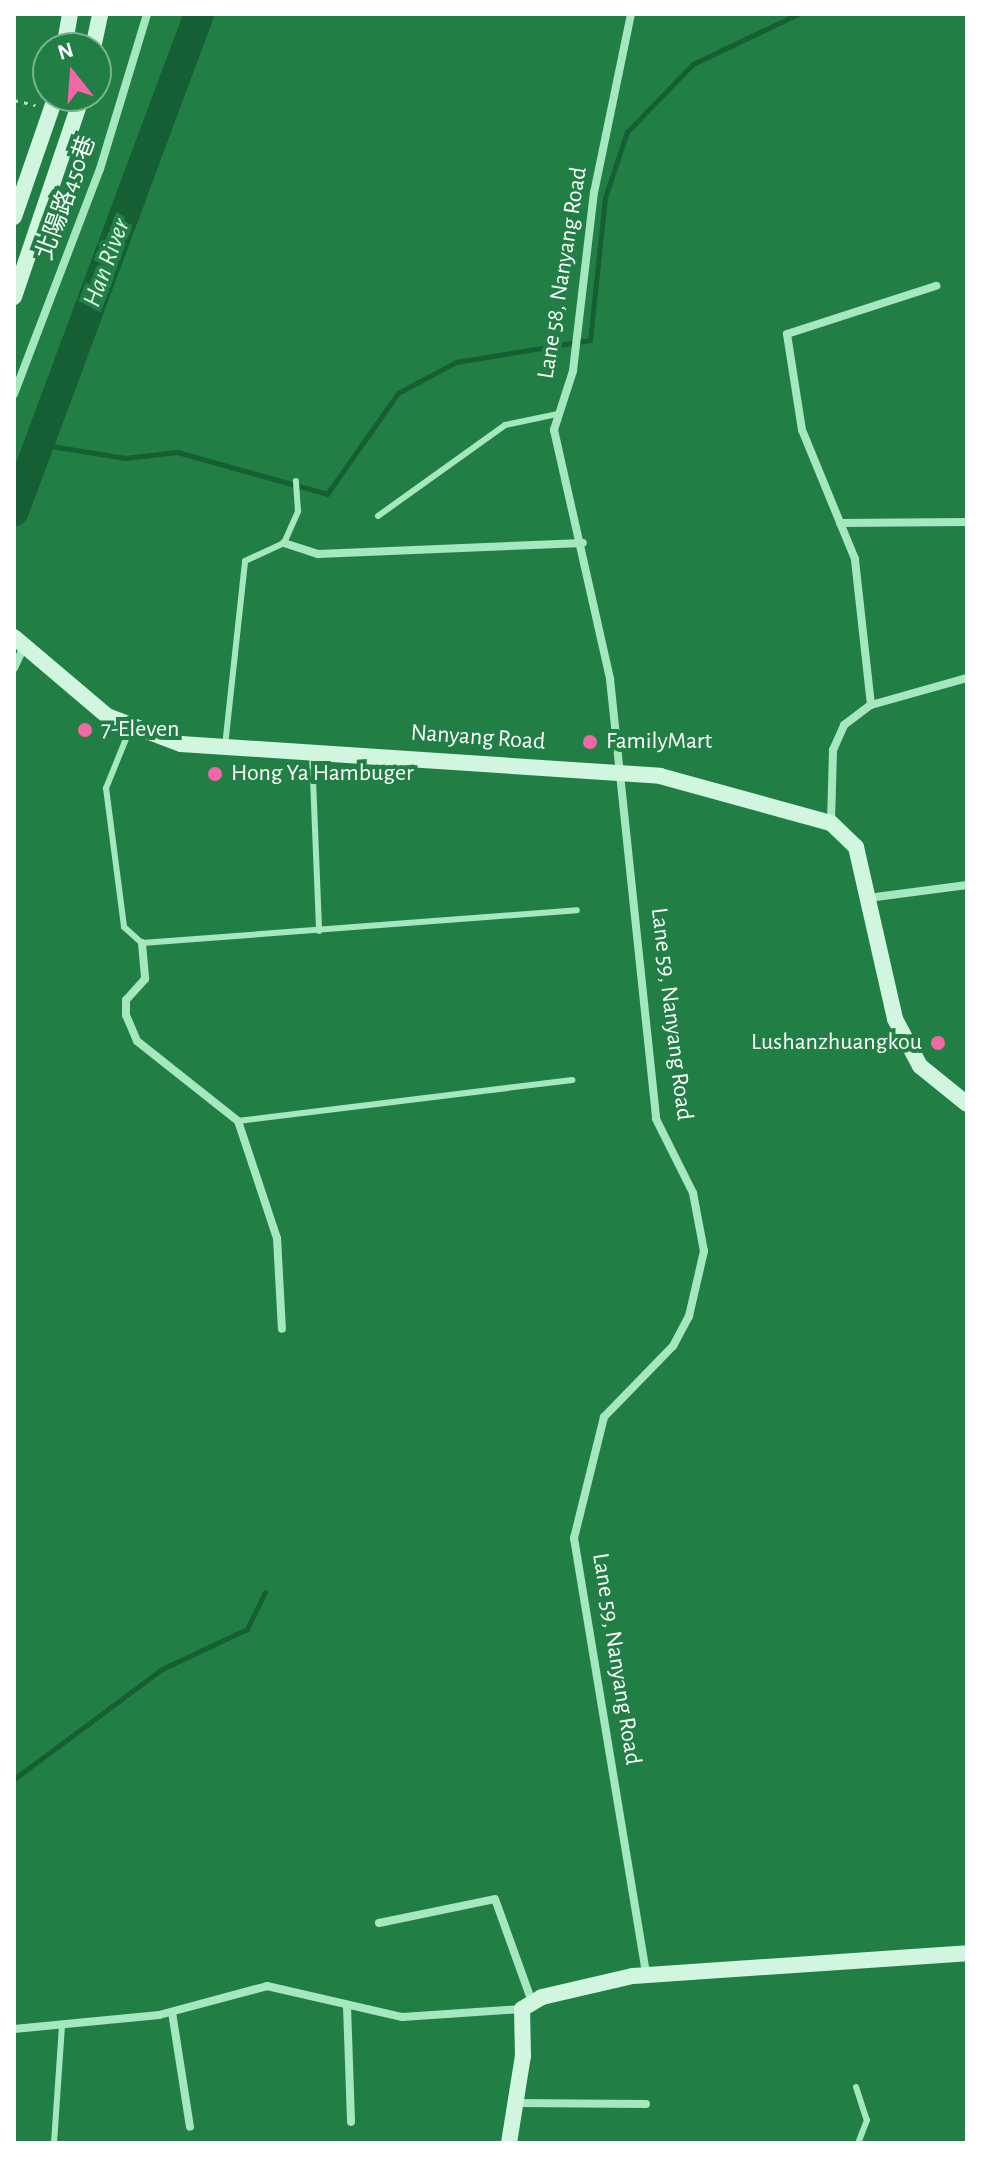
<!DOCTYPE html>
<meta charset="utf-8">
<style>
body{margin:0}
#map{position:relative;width:981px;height:2157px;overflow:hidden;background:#217f46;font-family:"Alegreya Sans","Noto Sans TC",sans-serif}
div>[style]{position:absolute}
.stream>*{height:5px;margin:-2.5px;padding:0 2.5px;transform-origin:2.5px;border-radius:2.5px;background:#165e33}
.river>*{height:30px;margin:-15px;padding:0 15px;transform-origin:15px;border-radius:15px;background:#165e33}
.path>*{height:3px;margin-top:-1.5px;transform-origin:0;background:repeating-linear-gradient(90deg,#a5e7be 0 4px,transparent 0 10px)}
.lane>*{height:6px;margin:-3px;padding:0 3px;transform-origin:3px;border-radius:3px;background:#a5e7be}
.street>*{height:8px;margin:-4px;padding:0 4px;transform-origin:4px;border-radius:4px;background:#a5e7be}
.secondary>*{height:16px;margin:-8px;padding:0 8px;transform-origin:8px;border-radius:8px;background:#d0f6df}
.dots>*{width:22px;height:22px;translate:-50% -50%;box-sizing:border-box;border:4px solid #217f46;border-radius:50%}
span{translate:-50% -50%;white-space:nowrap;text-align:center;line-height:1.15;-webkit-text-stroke:8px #217f46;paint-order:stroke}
.street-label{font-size:24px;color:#fff}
.poi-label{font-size:24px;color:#fff}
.left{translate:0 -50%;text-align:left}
.right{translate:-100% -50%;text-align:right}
.water-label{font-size:26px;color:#e0f9e9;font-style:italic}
.frame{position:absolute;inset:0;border:16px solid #fff;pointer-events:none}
.north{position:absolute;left:32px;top:32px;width:80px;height:80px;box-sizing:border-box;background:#217f46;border:2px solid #7ab290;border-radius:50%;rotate:343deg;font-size:22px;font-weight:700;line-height:32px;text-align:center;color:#fff}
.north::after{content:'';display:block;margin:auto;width:28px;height:36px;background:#f467a7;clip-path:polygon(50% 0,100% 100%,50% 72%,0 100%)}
</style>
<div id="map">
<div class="stream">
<div style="left:39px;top:444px;width:87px;rotate:9.2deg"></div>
<div style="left:125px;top:458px;width:52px;rotate:-6.6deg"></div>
<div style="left:177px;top:452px;width:156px;rotate:15.6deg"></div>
<div style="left:327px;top:494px;width:123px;rotate:-54.9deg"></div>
<div style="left:398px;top:393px;width:66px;rotate:-28.1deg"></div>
<div style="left:456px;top:362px;width:136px;rotate:-9.3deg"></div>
<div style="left:590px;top:340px;width:143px;rotate:-84deg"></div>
<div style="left:605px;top:198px;width:70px;rotate:-71.6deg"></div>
<div style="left:627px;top:132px;width:95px;rotate:-45.9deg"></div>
<div style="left:693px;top:64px;width:116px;rotate:-25.5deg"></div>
<div style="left:14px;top:1779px;width:184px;rotate:-36.6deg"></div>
<div style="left:162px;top:1669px;width:94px;rotate:-25.2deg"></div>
<div style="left:247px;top:1629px;width:41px;rotate:-64.1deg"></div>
</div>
<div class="river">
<div style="left:14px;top:511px;width:530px;rotate:-69.58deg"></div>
</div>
<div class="path">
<div style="left:14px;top:100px;width:22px;rotate:13deg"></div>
</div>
<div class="lane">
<div style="left:378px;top:516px;width:156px;rotate:-35.6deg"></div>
<div style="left:505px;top:425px;width:53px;rotate:-11.9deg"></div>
<div style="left:130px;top:729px;width:64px;rotate:112.1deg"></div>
<div style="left:106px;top:788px;width:140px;rotate:82.6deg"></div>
<div style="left:124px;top:927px;width:24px;rotate:42deg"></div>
<div style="left:142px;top:943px;width:436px;rotate:-4.3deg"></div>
<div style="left:225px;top:746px;width:186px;rotate:-83.8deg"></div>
<div style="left:245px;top:561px;width:43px;rotate:-24.8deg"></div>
<div style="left:284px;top:543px;width:35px;rotate:-66deg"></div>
<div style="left:298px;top:511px;width:30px;rotate:-94deg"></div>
<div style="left:312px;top:754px;width:177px;rotate:87.7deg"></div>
<div style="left:238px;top:1121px;width:337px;rotate:-7deg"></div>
<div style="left:856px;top:2087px;width:35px;rotate:72deg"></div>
<div style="left:867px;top:2120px;width:25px;rotate:111deg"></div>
<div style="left:54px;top:2143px;width:116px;rotate:-86.1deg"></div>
</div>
<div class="street">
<div style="left:631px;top:14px;width:182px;rotate:101.7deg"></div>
<div style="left:594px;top:192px;width:180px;rotate:96.7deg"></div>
<div style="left:573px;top:371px;width:62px;rotate:107.9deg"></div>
<div style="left:554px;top:430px;width:255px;rotate:77.3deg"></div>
<div style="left:610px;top:679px;width:442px;rotate:84deg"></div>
<div style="left:656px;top:1119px;width:83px;rotate:63.4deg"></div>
<div style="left:693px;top:1193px;width:59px;rotate:79.3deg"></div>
<div style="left:704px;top:1251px;width:67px;rotate:103deg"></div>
<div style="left:689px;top:1316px;width:34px;rotate:118deg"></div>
<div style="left:673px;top:1346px;width:99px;rotate:134.2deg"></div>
<div style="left:604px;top:1417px;width:125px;rotate:103.9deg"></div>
<div style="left:574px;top:1538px;width:443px;rotate:80.6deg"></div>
<div style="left:14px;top:394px;width:241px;rotate:-69.1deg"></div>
<div style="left:100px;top:169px;width:162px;rotate:-73.1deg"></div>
<div style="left:840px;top:523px;width:127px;rotate:-0.5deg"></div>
<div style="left:284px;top:543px;width:36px;rotate:18deg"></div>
<div style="left:318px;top:554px;width:265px;rotate:-2.4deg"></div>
<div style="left:14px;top:668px;width:23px;rotate:-65deg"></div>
<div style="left:871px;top:705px;width:147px;rotate:-96.3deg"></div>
<div style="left:855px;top:559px;width:139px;rotate:-112.3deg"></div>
<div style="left:802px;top:430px;width:97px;rotate:-98.9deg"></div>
<div style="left:787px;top:334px;width:157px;rotate:-17.9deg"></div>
<div style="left:831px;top:822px;width:72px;rotate:-88.4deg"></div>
<div style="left:833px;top:750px;width:27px;rotate:-66deg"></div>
<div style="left:844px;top:725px;width:34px;rotate:-37deg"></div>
<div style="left:871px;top:705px;width:100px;rotate:-15.7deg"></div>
<div style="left:868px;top:898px;width:100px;rotate:-7.5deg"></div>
<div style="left:142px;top:943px;width:36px;rotate:85deg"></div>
<div style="left:145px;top:979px;width:28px;rotate:132deg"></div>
<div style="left:126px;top:1000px;width:15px;rotate:90deg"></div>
<div style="left:126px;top:1015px;width:28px;rotate:67deg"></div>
<div style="left:137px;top:1041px;width:129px;rotate:38.4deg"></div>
<div style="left:238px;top:1121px;width:123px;rotate:71.6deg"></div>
<div style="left:277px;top:1238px;width:91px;rotate:86.9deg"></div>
<div style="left:379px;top:1923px;width:118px;rotate:-11.7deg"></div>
<div style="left:495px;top:1899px;width:109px;rotate:70.2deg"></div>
<div style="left:347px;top:2006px;width:116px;rotate:88deg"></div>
<div style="left:172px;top:2012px;width:116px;rotate:81.1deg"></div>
<div style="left:14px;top:2029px;width:146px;rotate:-5.5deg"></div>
<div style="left:159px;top:2015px;width:112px;rotate:-15deg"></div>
<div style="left:267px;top:1986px;width:139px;rotate:12.9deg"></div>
<div style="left:402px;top:2017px;width:120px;rotate:-3.8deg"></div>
<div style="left:516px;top:2103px;width:130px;rotate:0.4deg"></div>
</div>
<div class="secondary">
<div style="left:64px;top:48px;width:35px;rotate:-80deg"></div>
<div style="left:93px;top:48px;width:35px;rotate:-78deg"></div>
<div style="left:14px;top:217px;width:128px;rotate:-70.9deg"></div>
<div style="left:14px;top:297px;width:212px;rotate:-71.3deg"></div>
<div style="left:14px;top:637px;width:122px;rotate:40.3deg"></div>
<div style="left:107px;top:716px;width:79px;rotate:20.7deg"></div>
<div style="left:181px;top:744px;width:480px;rotate:3.8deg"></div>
<div style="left:660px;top:776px;width:177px;rotate:15.4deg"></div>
<div style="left:831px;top:823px;width:35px;rotate:44deg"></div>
<div style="left:856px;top:847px;width:176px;rotate:77.2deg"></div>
<div style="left:895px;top:1019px;width:53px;rotate:62deg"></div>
<div style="left:920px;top:1066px;width:60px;rotate:39deg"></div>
<div style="left:509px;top:2143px;width:88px;rotate:-80.9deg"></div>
<div style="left:523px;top:2056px;width:47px;rotate:-91.2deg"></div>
<div style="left:522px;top:2009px;width:23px;rotate:-31deg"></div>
<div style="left:542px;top:1997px;width:93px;rotate:-13deg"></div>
<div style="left:633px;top:1976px;width:335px;rotate:-3.9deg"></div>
</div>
<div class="dots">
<div style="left:85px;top:730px;background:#f467a7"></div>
<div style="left:590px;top:742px;background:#f467a7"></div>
<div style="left:215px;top:774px;background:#f467a7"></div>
<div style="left:938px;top:1043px;background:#f467a7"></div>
</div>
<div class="street-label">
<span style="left:67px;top:198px;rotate:-70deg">北陽路450巷</span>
<span style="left:563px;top:273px;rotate:-81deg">Lane 58, Nanyang Road</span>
<span style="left:478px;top:738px;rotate:4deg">Nanyang Road</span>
<span style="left:671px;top:1014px;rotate:83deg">Lane 59, Nanyang Road</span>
<span style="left:616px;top:1659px;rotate:81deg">Lane 59, Nanyang Road</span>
</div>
<div class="poi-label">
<span class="left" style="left:101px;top:730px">7-Eleven</span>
<span class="left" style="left:606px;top:742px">FamilyMart</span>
<span class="left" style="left:231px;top:774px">Hong Ya Hambuger</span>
<span class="right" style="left:922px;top:1043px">Lushanzhuangkou</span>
</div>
<div class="water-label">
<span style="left:107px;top:263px;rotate:-70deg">Han River</span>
</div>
<div class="frame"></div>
<div class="north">N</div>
</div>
